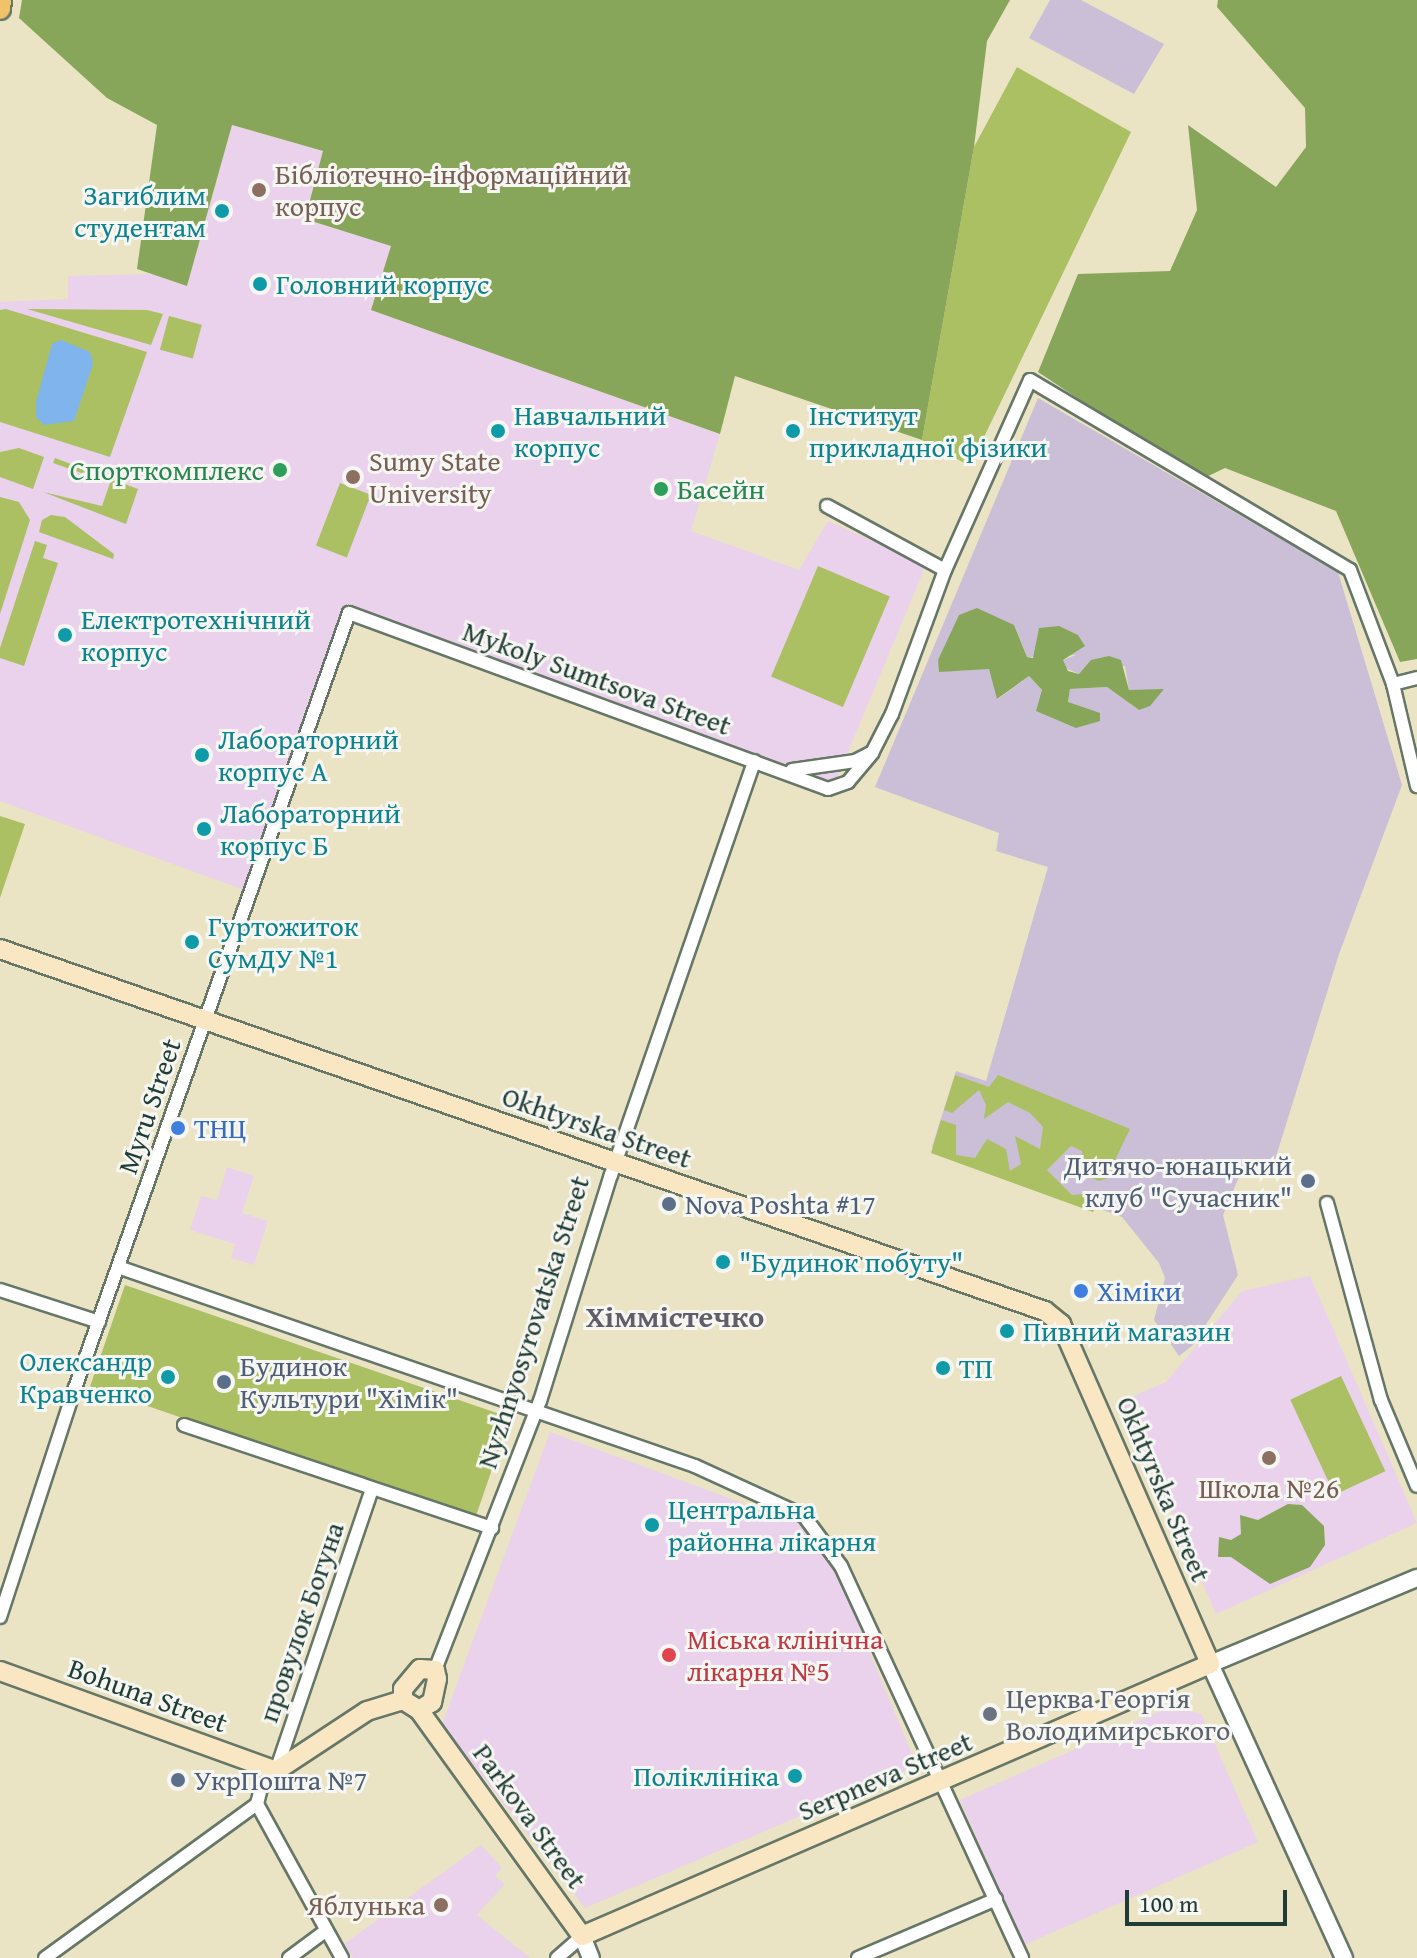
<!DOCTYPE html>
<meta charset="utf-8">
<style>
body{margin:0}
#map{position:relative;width:1417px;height:1958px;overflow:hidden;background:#eae4c5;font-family:"Gentium Book Plus",serif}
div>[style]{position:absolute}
.built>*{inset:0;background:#ead1ec}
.industrial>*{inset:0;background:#cabfd6}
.green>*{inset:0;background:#abbf63;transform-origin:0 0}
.forest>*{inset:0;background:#88a659}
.water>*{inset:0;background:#80b4ed}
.roads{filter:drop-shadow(2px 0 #667767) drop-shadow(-2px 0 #667767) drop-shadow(0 2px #667767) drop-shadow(0 -2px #667767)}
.minor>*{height:12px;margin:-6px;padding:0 6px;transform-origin:6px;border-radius:6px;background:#fff}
.tertiary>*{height:16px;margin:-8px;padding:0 8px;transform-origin:8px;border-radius:8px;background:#fff}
.secondary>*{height:18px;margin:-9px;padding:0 9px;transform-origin:9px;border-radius:9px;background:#f9e7c3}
.primary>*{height:20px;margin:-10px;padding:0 10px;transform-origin:10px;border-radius:10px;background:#f0c369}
.dots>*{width:22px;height:22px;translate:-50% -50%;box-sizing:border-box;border:4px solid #f6f6f2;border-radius:50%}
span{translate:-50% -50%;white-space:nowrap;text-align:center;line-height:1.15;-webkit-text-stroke:6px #f6f6f2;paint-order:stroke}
.education-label{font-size:28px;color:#785e54}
.left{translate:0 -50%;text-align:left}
.right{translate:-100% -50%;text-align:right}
.culture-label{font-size:28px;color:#0d838f}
.leisure-label{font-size:28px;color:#27864d}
.street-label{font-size:28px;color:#1f3d34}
.shop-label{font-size:28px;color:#366cbe}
.service-label{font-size:28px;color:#4e5e75}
.health-label{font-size:28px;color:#be3a42}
.worship-label{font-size:28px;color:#5b616d}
.neighbourhood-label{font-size:30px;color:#625e69;font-weight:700}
.scale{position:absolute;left:1125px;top:1890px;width:162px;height:36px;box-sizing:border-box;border:4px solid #1f3d34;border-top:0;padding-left:10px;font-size:24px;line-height:28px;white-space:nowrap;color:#1f3d34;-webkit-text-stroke:6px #f6f6f2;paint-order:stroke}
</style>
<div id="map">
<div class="built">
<div style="clip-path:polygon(232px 125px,323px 151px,391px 246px,371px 310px,720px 434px,691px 531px,799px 570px,828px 521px,926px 565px,835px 783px,348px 604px,244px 890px,0 801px,0 302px,68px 299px,68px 276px,152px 274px,187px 286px)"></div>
<div style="clip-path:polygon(227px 1167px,254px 1176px,242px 1213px,268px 1221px,254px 1265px,231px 1258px,235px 1244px,190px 1230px,201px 1196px,217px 1200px)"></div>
<div style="clip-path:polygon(1310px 1276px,1417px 1523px,1216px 1614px,1122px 1401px,1166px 1382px,1242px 1291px)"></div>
<div style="clip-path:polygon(550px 1432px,802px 1525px,820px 1544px,842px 1586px,917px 1766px,585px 1908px,442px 1724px)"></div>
<div style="clip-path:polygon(1175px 1705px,1202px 1715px,1258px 1842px,1024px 1945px,960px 1800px)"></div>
<div style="clip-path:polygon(481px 1845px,502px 1868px,495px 1876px,505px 1884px,477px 1915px,530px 1958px,353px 1958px,344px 1944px)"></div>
</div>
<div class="industrial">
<div style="clip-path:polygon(1050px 0,1081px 0,1164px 44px,1134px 94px,1029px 38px)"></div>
<div style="clip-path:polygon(evenodd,1038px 398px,1338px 572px,1402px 785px,1339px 954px,1274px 1163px,1241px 1172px,1223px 1215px,1238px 1275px,1192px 1346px,1179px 1356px,1154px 1320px,1165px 1278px,1159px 1263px,1122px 1217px,932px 1147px,956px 1071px,986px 1081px,1048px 867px,996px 851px,999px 833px,875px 787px,1038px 398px,1014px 625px,1027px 657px,1076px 655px,1063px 660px,1063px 667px,1079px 674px,1125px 666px,1129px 690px,1163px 690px,1139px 710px,1107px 687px,1070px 689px,1068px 702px,1042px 690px,1029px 676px,998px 699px,989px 668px,958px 671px,1014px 625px)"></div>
</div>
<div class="green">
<div style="clip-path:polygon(1017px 67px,1131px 132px,970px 466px,922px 440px,974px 147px)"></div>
<div style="clip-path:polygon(6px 309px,147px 352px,110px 457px,0 422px,0 310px)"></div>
<div style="clip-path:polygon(27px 309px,147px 310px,163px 314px,151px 345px)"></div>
<div style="left:169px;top:316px;width:34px;height:35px;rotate:15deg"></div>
<div style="clip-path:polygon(19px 448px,44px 457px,33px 489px,0 477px,0 452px)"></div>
<div style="clip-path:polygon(55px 458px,138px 489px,126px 524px,43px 492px,102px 506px,110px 483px,53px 463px)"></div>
<div style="left:340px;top:483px;width:33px;height:67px;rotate:21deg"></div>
<div style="clip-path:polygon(0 497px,19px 502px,30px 520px,0 614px)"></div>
<div style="clip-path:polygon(51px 515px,65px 517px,114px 554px,113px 559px,39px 532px,42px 520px)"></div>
<div style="clip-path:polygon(35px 541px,47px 545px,43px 558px,58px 563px,24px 666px,0 658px,0 648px)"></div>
<div style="left:818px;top:566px;width:78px;height:120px;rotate:23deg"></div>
<div style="clip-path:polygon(0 816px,25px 824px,0 898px)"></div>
<div style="clip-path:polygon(955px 1075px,989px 1087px,998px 1075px,1130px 1129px,1116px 1158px,1117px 1175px,1099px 1181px,1083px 1174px,1082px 1151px,1071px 1146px,1047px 1170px,1072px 1195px,1085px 1194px,1098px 1203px,1093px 1212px,931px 1153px,941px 1120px,956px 1125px,956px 1155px,975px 1158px,987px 1139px,1006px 1149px,1010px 1171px,1021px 1164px,1015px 1136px,1040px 1149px,1043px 1127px,1030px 1113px,1008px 1102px,984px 1119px,986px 1105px,979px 1090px,952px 1113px,944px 1110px)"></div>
<div style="left:125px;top:1285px;width:407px;height:107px;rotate:19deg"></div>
<div style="left:1341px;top:1376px;width:105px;height:56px;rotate:65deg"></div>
</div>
<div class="forest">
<div style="clip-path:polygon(22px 0,1010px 0,987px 41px,974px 147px,922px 440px,735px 376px,720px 434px,371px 310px,391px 246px,305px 219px,323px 151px,232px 125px,187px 286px,137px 269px,157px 125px,107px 98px,19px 18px)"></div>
<div style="clip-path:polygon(1218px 0,1417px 0,1417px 659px,1400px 662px,1336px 511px,1225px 468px,1200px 480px,1038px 372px,1078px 274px,1170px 271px,1197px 210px,1188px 125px,1276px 187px,1306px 147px,1305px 108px,1217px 7px)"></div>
<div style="clip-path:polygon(977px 608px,1014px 625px,1027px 657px,1033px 658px,1039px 628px,1059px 626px,1078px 635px,1085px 646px,1063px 660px,1068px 671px,1079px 674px,1091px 660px,1109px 656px,1121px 660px,1129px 690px,1164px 689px,1150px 706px,1139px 710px,1107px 687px,1070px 689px,1068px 702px,1100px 713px,1100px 721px,1076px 728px,1036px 711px,1042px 690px,1029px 676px,997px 699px,989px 669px,939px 672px,938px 660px,959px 615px)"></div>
<div style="clip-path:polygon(1288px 1504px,1302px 1505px,1324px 1526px,1325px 1545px,1310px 1567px,1270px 1584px,1231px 1557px,1218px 1557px,1219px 1537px,1231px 1540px,1241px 1534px,1240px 1515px,1258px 1520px)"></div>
</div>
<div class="water">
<div style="clip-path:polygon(61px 340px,90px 352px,93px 364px,74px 421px,44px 425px,36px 417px,36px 402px,52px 344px)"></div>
</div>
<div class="roads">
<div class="minor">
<div style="left:827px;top:506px;width:134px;rotate:28.5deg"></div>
<div style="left:1393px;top:684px;width:25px;rotate:-14deg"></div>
<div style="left:792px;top:770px;width:64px;rotate:-8.1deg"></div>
<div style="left:855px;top:761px;width:18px;rotate:-27deg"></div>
<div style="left:1327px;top:1203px;width:204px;rotate:74.7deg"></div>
<div style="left:1381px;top:1400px;width:93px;rotate:67.3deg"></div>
<div style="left:118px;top:1267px;width:610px;rotate:19.03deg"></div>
<div style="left:695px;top:1466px;width:120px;rotate:24.6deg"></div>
<div style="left:804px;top:1516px;width:62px;rotate:53.5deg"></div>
<div style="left:841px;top:1566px;width:432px;rotate:65.2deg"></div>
<div style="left:0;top:1290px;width:104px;rotate:17.9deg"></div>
<div style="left:184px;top:1425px;width:325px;rotate:18.5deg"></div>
<div style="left:0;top:1617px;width:241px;rotate:-71.9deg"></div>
<div style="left:75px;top:1388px;width:822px;rotate:-70.53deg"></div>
<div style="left:349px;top:613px;width:510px;rotate:20.17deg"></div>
<div style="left:828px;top:789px;width:21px;rotate:-19deg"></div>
<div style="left:848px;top:782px;width:38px;rotate:-50deg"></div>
<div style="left:872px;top:753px;width:44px;rotate:-62.9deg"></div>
<div style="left:892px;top:714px;width:153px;rotate:-69.8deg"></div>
<div style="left:945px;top:570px;width:208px;rotate:-65.9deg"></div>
<div style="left:1030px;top:380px;width:372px;rotate:30.7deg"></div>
<div style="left:1350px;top:570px;width:122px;rotate:69.3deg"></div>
<div style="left:1393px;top:684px;width:105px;rotate:76.8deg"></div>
<div style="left:435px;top:1670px;width:289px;rotate:-68.7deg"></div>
<div style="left:540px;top:1401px;width:237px;rotate:-72.6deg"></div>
<div style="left:611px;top:1175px;width:438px;rotate:-70.9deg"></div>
<div style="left:257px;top:1804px;width:176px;rotate:61.1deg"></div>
<div style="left:45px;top:1958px;width:262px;rotate:-36deg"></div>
<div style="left:257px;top:1804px;width:16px;rotate:-76deg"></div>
<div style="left:261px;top:1788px;width:23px;rotate:-49deg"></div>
<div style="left:276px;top:1771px;width:298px;rotate:-71.2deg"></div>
<div style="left:289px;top:1958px;width:44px;rotate:-36.6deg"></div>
<div style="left:557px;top:1958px;width:33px;rotate:-41deg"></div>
<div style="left:858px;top:1958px;width:150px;rotate:-23.1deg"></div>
</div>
<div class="tertiary">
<div style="left:582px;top:1936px;width:24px;rotate:68deg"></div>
<div style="left:1344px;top:1958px;width:323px;rotate:-114.5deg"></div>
<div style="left:1210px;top:1664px;width:224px;rotate:-22.6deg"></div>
</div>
<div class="secondary">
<div style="left:0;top:949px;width:1106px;rotate:19.11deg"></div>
<div style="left:1045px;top:1311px;width:21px;rotate:39deg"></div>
<div style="left:1061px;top:1324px;width:371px;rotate:66.3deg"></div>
<div style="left:1210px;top:1664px;width:684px;rotate:156.58deg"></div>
<div style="left:582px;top:1936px;width:279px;rotate:-125.8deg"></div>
<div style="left:420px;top:1669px;width:15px;rotate:4deg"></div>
<div style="left:435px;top:1670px;width:9px;rotate:77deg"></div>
<div style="left:437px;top:1679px;width:24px;rotate:102deg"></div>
<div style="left:432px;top:1702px;width:15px;rotate:148deg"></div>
<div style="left:419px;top:1710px;width:19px;rotate:-148deg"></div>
<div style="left:403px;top:1700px;width:11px;rotate:-90deg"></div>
<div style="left:403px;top:1689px;width:26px;rotate:-50deg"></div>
<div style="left:0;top:1671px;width:294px;rotate:19.9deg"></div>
<div style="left:276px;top:1771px;width:109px;rotate:-33.4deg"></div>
<div style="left:367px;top:1711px;width:38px;rotate:-17deg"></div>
</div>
<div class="primary">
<div style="left:0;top:9px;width:9px;rotate:-84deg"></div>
</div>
</div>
<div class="dots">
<div style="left:259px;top:190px;background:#8d6e63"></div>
<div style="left:222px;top:211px;background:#0f9aa8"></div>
<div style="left:260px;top:284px;background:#0f9aa8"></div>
<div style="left:498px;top:431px;background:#0f9aa8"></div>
<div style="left:793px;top:431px;background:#0f9aa8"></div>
<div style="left:280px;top:470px;background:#2e9e5b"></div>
<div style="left:353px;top:477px;background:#8d6e63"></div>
<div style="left:661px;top:489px;background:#2e9e5b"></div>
<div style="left:65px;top:635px;background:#0f9aa8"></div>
<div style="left:202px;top:755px;background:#0f9aa8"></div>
<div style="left:204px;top:829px;background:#0f9aa8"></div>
<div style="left:192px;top:942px;background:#0f9aa8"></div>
<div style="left:178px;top:1128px;background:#3f7fe0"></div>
<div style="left:1308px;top:1181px;background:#5c6f8a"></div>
<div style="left:669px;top:1204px;background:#5c6f8a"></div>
<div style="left:723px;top:1262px;background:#0f9aa8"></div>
<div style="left:1081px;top:1291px;background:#3f7fe0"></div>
<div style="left:1007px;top:1331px;background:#0f9aa8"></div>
<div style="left:943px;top:1368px;background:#0f9aa8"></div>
<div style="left:168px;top:1377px;background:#0f9aa8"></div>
<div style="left:224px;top:1382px;background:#5c6f8a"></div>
<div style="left:1269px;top:1458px;background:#8d6e63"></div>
<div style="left:652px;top:1525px;background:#0f9aa8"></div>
<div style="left:669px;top:1655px;background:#e0444e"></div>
<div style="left:990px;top:1714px;background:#6b7280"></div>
<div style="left:795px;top:1776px;background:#0f9aa8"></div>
<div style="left:178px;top:1780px;background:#5c6f8a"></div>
<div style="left:441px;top:1905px;background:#8d6e63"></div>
</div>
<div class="education-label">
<span class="left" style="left:275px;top:190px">Бібліотечно-інформаційний<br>корпус</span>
<span class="left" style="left:369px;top:477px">Sumy State<br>University</span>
<span style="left:1269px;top:1488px">Школа №26</span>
<span class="right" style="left:425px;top:1905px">Яблунька</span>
</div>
<div class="culture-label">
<span class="right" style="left:206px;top:211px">Загиблим<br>студентам</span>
<span class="left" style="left:276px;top:284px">Головний корпус</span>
<span class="left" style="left:514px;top:431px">Навчальний<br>корпус</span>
<span class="left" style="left:809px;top:431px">Інститут<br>прикладної фізики</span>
<span class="left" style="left:81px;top:635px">Електротехнічний<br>корпус</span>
<span class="left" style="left:218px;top:755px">Лабораторний<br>корпус А</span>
<span class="left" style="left:220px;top:829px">Лабораторний<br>корпус Б</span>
<span class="left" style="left:208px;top:942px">Гуртожиток<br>СумДУ №1</span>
<span class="left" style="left:739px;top:1262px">"Будинок побуту"</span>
<span class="left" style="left:1023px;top:1331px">Пивний магазин</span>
<span class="right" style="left:152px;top:1377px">Олександр<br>Кравченко</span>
<span class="left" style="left:959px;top:1368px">ТП</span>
<span class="left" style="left:668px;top:1525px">Центральна<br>районна лікарня</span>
<span class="right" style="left:779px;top:1776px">Поліклініка</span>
</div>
<div class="leisure-label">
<span class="right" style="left:264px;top:470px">Спорткомплекс</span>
<span class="left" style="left:677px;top:489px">Басейн</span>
</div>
<div class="street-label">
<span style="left:597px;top:678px;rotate:20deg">Mykoly Sumtsova Street</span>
<span style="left:149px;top:1106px;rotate:-71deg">Myru Street</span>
<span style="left:597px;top:1127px;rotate:19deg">Okhtyrska Street</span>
<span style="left:533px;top:1322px;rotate:-72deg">Nyzhnyosyrovatska Street</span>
<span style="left:1164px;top:1489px;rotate:67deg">Okhtyrska Street</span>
<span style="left:301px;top:1622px;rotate:-71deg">провулок Богуна</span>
<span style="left:148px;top:1695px;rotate:20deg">Bohuna Street</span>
<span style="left:885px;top:1776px;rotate:-23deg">Serpneva Street</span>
<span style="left:530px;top:1816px;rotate:54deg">Parkova Street</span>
</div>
<div class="shop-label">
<span class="left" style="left:194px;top:1128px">ТНЦ</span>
<span class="left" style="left:1097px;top:1291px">Хіміки</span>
</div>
<div class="service-label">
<span class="right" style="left:1292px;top:1181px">Дитячо-юнацький<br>клуб "Сучасник"</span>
<span class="left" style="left:685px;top:1204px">Nova Poshta #17</span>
<span class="left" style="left:240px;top:1382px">Будинок<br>Культури "Хімік"</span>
<span class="left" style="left:194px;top:1780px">УкрПошта №7</span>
</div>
<div class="health-label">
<span class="left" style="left:687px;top:1655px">Міська клінічна<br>лікарня №5</span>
</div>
<div class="worship-label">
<span class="left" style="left:1006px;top:1714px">Церква Георгія<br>Володимирського</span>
</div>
<div class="neighbourhood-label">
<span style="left:675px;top:1316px">Хіммістечко</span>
</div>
<div class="scale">100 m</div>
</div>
